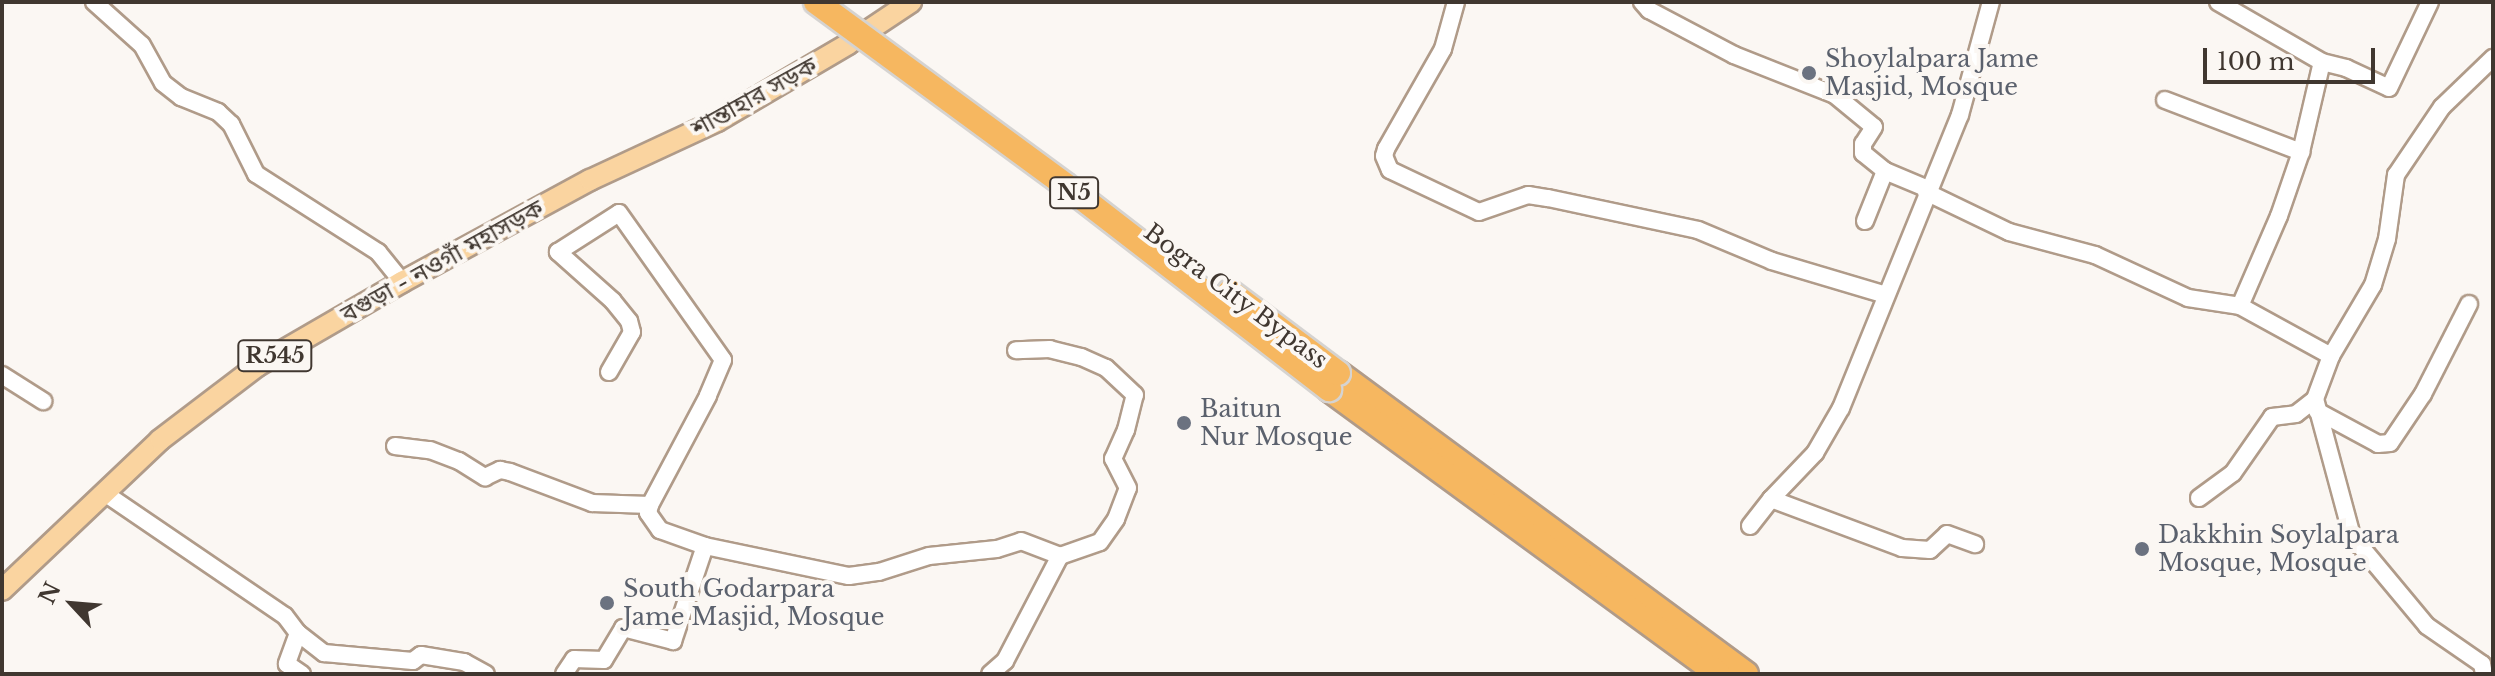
<!DOCTYPE html>
<meta charset="utf-8">
<style>
body{margin:0}
#map{position:relative;width:2495px;height:676px;overflow:hidden;background:#fbf7f3;font-family:"Libre Baskerville","Noto Sans Bengali",serif}
div>[style]{position:absolute}
.roads{filter:drop-shadow(2px 0 #b09b89) drop-shadow(-2px 0 #b09b89) drop-shadow(0 2px #b09b89) drop-shadow(0 -2px #b09b89)}
.minor>*{height:16px;margin:-8px;padding:0 8px;transform-origin:8px;border-radius:8px;background:#fff}
.major>*{height:20px;margin:-10px;padding:0 10px;transform-origin:10px;border-radius:10px;background:#fad4a0}
.highway>*{height:24px;margin:-12px;padding:0 12px;transform-origin:12px;border-radius:12px;background:#f6b760}
.bridges{filter:drop-shadow(2px 0 #d5d3d1) drop-shadow(-2px 0 #d5d3d1) drop-shadow(0 2px #d5d3d1) drop-shadow(0 -2px #d5d3d1)}
.highway-bridge>*{height:24px;margin:-12px;padding:0 12px;transform-origin:12px;border-radius:12px;background:#f6b760}
.dots>*{width:22px;height:22px;translate:-50% -50%;box-sizing:border-box;border:4px solid #fbf7f3;border-radius:50%}
span{translate:-50% -50%;white-space:nowrap;text-align:center;line-height:1.15;-webkit-text-stroke:8px #fbf7f3;paint-order:stroke}
.shield-label span{padding:2px 6px;background:#fbf7f3;border:2px solid;border-radius:6px;-webkit-text-stroke-width:0}
.shield-label{font-size:22px;color:#403730;font-weight:700}
.worship-label{font-size:24px;color:#5b616d}
.left{translate:0 -50%;text-align:left}
.street-label{font-size:24px;color:#403730}
.frame{position:absolute;inset:0;border:4px solid #403730;pointer-events:none}
.north{position:absolute;left:32px;top:564px;width:80px;height:80px;-webkit-text-stroke:6px #fbf7f3;paint-order:stroke;rotate:296deg;font-size:22px;font-weight:700;line-height:32px;text-align:center;color:#403730}
.north::after{content:'';display:block;margin:auto;width:28px;height:36px;background:#403730;clip-path:polygon(50% 0,100% 100%,50% 72%,0 100%)}
.scale{position:absolute;left:2203px;top:48px;width:172px;height:36px;box-sizing:border-box;border:4px solid #403730;border-top:0;padding-left:10px;font-size:24px;line-height:28px;white-space:nowrap;color:#403730;-webkit-text-stroke:6px #fbf7f3;paint-order:stroke}
</style>
<div id="map">
<div class="roads">
<div class="minor">
<div style="left:94px;top:2px;width:64px;rotate:41.9deg"></div>
<div style="left:142px;top:45px;width:43px;rotate:61.1deg"></div>
<div style="left:163px;top:83px;width:23px;rotate:38deg"></div>
<div style="left:181px;top:97px;width:40px;rotate:22deg"></div>
<div style="left:218px;top:112px;width:18px;rotate:43deg"></div>
<div style="left:231px;top:124px;width:56px;rotate:63.4deg"></div>
<div style="left:256px;top:174px;width:145px;rotate:32.6deg"></div>
<div style="left:378px;top:252px;width:38px;rotate:51deg"></div>
<div style="left:1456px;top:2px;width:49px;rotate:105.5deg"></div>
<div style="left:1443px;top:49px;width:115px;rotate:119.7deg"></div>
<div style="left:1386px;top:149px;width:7px;rotate:106deg"></div>
<div style="left:1384px;top:156px;width:15px;rotate:67deg"></div>
<div style="left:1390px;top:170px;width:98px;rotate:25.3deg"></div>
<div style="left:1479px;top:212px;width:52px;rotate:-19.1deg"></div>
<div style="left:1528px;top:195px;width:20px;rotate:9deg"></div>
<div style="left:1548px;top:198px;width:153px;rotate:12deg"></div>
<div style="left:1698px;top:230px;width:80px;rotate:22.7deg"></div>
<div style="left:1772px;top:261px;width:119px;rotate:16.6deg"></div>
<div style="left:1642px;top:2px;width:11px;rotate:49deg"></div>
<div style="left:1649px;top:10px;width:96px;rotate:27.9deg"></div>
<div style="left:1734px;top:55px;width:109px;rotate:21.6deg"></div>
<div style="left:1835px;top:95px;width:50px;rotate:39.4deg"></div>
<div style="left:1874px;top:127px;width:20px;rotate:123deg"></div>
<div style="left:1863px;top:144px;width:9px;rotate:90deg"></div>
<div style="left:1863px;top:153px;width:28px;rotate:39deg"></div>
<div style="left:1885px;top:171px;width:47px;rotate:22.7deg"></div>
<div style="left:2218px;top:2px;width:120px;rotate:30deg"></div>
<div style="left:2322px;top:62px;width:25px;rotate:14deg"></div>
<div style="left:2346px;top:68px;width:47px;rotate:24.9deg"></div>
<div style="left:2389px;top:88px;width:95px;rotate:-64.5deg"></div>
<div style="left:2165px;top:100px;width:146px;rotate:20.9deg"></div>
<div style="left:1926px;top:192px;width:92px;rotate:25.7deg"></div>
<div style="left:2009px;top:232px;width:89px;rotate:15deg"></div>
<div style="left:2095px;top:255px;width:102px;rotate:24.8deg"></div>
<div style="left:2188px;top:298px;width:53px;rotate:8.7deg"></div>
<div style="left:2240px;top:306px;width:104px;rotate:28.8deg"></div>
<div style="left:1865px;top:221px;width:54px;rotate:-68.2deg"></div>
<div style="left:2240px;top:306px;width:98px;rotate:-66.6deg"></div>
<div style="left:2279px;top:216px;width:68px;rotate:-71deg"></div>
<div style="left:2301px;top:152px;width:92px;rotate:-76.9deg"></div>
<div style="left:609px;top:372px;width:46px;rotate:-60.1deg"></div>
<div style="left:632px;top:332px;width:11px;rotate:-105deg"></div>
<div style="left:629px;top:321px;width:26px;rotate:-129deg"></div>
<div style="left:613px;top:301px;width:74px;rotate:-138.3deg"></div>
<div style="left:558px;top:252px;width:72px;rotate:-32.6deg"></div>
<div style="left:619px;top:213px;width:180px;rotate:54.7deg"></div>
<div style="left:723px;top:360px;width:39px;rotate:113deg"></div>
<div style="left:708px;top:396px;width:123px;rotate:118deg"></div>
<div style="left:650px;top:505px;width:8px;rotate:104deg"></div>
<div style="left:648px;top:513px;width:21px;rotate:55deg"></div>
<div style="left:660px;top:530px;width:48px;rotate:19.6deg"></div>
<div style="left:705px;top:546px;width:147px;rotate:11.8deg"></div>
<div style="left:849px;top:576px;width:30px;rotate:-8deg"></div>
<div style="left:879px;top:572px;width:52px;rotate:-17.7deg"></div>
<div style="left:929px;top:556px;width:68px;rotate:-5.9deg"></div>
<div style="left:997px;top:549px;width:25px;rotate:-18deg"></div>
<div style="left:1021px;top:541px;width:42px;rotate:21deg"></div>
<div style="left:2px;top:375px;width:49px;rotate:32.4deg"></div>
<div style="left:2317px;top:411px;width:69px;rotate:28.4deg"></div>
<div style="left:2378px;top:444px;width:12px;rotate:-5deg"></div>
<div style="left:2390px;top:443px;width:59px;rotate:-56deg"></div>
<div style="left:2423px;top:394px;width:101px;rotate:-62.9deg"></div>
<div style="left:395px;top:446px;width:35px;rotate:7deg"></div>
<div style="left:430px;top:450px;width:31px;rotate:21deg"></div>
<div style="left:459px;top:461px;width:31px;rotate:32deg"></div>
<div style="left:485px;top:477px;width:17px;rotate:-25deg"></div>
<div style="left:500px;top:470px;width:10px;rotate:11deg"></div>
<div style="left:510px;top:472px;width:88px;rotate:20.7deg"></div>
<div style="left:592px;top:503px;width:58px;rotate:2deg"></div>
<div style="left:103px;top:492px;width:220px;rotate:34.3deg"></div>
<div style="left:285px;top:616px;width:21px;rotate:53deg"></div>
<div style="left:298px;top:633px;width:33px;rotate:38deg"></div>
<div style="left:324px;top:653px;width:89px;rotate:5.1deg"></div>
<div style="left:413px;top:661px;width:10px;rotate:-37deg"></div>
<div style="left:421px;top:655px;width:44px;rotate:9.2deg"></div>
<div style="left:464px;top:662px;width:25px;rotate:29deg"></div>
<div style="left:2199px;top:498px;width:42px;rotate:-36.3deg"></div>
<div style="left:2233px;top:473px;width:68px;rotate:-55.1deg"></div>
<div style="left:2272px;top:417px;width:24px;rotate:-7deg"></div>
<div style="left:2296px;top:414px;width:24px;rotate:-38deg"></div>
<div style="left:1771px;top:499px;width:140px;rotate:20.5deg"></div>
<div style="left:1902px;top:548px;width:28px;rotate:4deg"></div>
<div style="left:1930px;top:550px;width:23px;rotate:-43deg"></div>
<div style="left:1947px;top:534px;width:30px;rotate:20deg"></div>
<div style="left:1750px;top:526px;width:34px;rotate:-52deg"></div>
<div style="left:1771px;top:499px;width:64px;rotate:-46.3deg"></div>
<div style="left:1815px;top:453px;width:52px;rotate:-60deg"></div>
<div style="left:1841px;top:408px;width:316px;rotate:-67.9deg"></div>
<div style="left:1960px;top:115px;width:117px;rotate:-74.7deg"></div>
<div style="left:298px;top:633px;width:33px;rotate:110deg"></div>
<div style="left:287px;top:664px;width:18px;rotate:34deg"></div>
<div style="left:564px;top:674px;width:18px;rotate:-56deg"></div>
<div style="left:574px;top:659px;width:30px;rotate:2deg"></div>
<div style="left:604px;top:660px;width:37px;rotate:-59deg"></div>
<div style="left:623px;top:628px;width:52px;rotate:14.6deg"></div>
<div style="left:673px;top:641px;width:100px;rotate:-71.4deg"></div>
<div style="left:990px;top:674px;width:20px;rotate:-41deg"></div>
<div style="left:1005px;top:661px;width:119px;rotate:-62.4deg"></div>
<div style="left:1060px;top:556px;width:42px;rotate:-19.3deg"></div>
<div style="left:1100px;top:542px;width:28px;rotate:-55deg"></div>
<div style="left:1116px;top:519px;width:33px;rotate:-69deg"></div>
<div style="left:1128px;top:488px;width:33px;rotate:-117deg"></div>
<div style="left:1113px;top:459px;width:32px;rotate:-66deg"></div>
<div style="left:1126px;top:430px;width:36px;rotate:-76deg"></div>
<div style="left:1135px;top:395px;width:40px;rotate:-137deg"></div>
<div style="left:1106px;top:368px;width:27px;rotate:-156deg"></div>
<div style="left:1081px;top:357px;width:32px;rotate:-166deg"></div>
<div style="left:1050px;top:349px;width:34px;rotate:178deg"></div>
<div style="left:2484px;top:674px;width:10px;rotate:-101deg"></div>
<div style="left:2482px;top:664px;width:67px;rotate:-145.4deg"></div>
<div style="left:2427px;top:626px;width:117px;rotate:-129.8deg"></div>
<div style="left:2352px;top:536px;width:142px;rotate:-105.1deg"></div>
<div style="left:2315px;top:399px;width:46px;rotate:-69.6deg"></div>
<div style="left:2331px;top:356px;width:82px;rotate:-59.4deg"></div>
<div style="left:2373px;top:285px;width:48px;rotate:-73.1deg"></div>
<div style="left:2387px;top:239px;width:65px;rotate:-82deg"></div>
<div style="left:2396px;top:175px;width:82px;rotate:-55.9deg"></div>
<div style="left:2442px;top:107px;width:71px;rotate:-43.9deg"></div>
</div>
<div class="major">
<div style="left:2px;top:590px;width:218px;rotate:-43.5deg"></div>
<div style="left:160px;top:440px;width:122px;rotate:-37.3deg"></div>
<div style="left:257px;top:366px;width:168px;rotate:-30.1deg"></div>
<div style="left:402px;top:282px;width:214px;rotate:-28.5deg"></div>
<div style="left:590px;top:180px;width:140px;rotate:-24.9deg"></div>
<div style="left:717px;top:121px;width:152px;rotate:-30.4deg"></div>
<div style="left:848px;top:44px;width:76px;rotate:-33.7deg"></div>
</div>
<div class="highway">
<div style="left:1338px;top:373px;width:507px;rotate:36.42deg"></div>
<div style="left:1329px;top:389px;width:482px;rotate:36.2deg"></div>
</div>
</div>
<div class="bridges">
<div class="highway-bridge">
<div style="left:816px;top:2px;width:309px;rotate:36.3deg"></div>
<div style="left:1065px;top:185px;width:334px;rotate:37.7deg"></div>
<div style="left:1230px;top:292px;width:135px;rotate:36.9deg"></div>
</div>
</div>
<div class="dots">
<div style="left:1809px;top:73px;background:#6b7280"></div>
<div style="left:1184px;top:423px;background:#6b7280"></div>
<div style="left:2142px;top:549px;background:#6b7280"></div>
<div style="left:607px;top:603px;background:#6b7280"></div>
</div>
<div class="shield-label">
<span style="left:1074px;top:193px">N5</span>
<span style="left:275px;top:356px">R545</span>
</div>
<div class="worship-label">
<span class="left" style="left:1825px;top:73px">Shoylalpara Jame<br>Masjid, Mosque</span>
<span class="left" style="left:1200px;top:423px">Baitun<br>Nur Mosque</span>
<span class="left" style="left:2158px;top:549px">Dakkhin Soylalpara<br>Mosque, Mosque</span>
<span class="left" style="left:623px;top:603px">South Godarpara<br>Jame Masjid, Mosque</span>
</div>
<div class="street-label">
<span style="left:754px;top:97px;rotate:-29deg">শান্তাহার সড়ক</span>
<span style="left:442px;top:261px;rotate:-29deg">বগুড়া - নওগাঁ মহাসড়ক</span>
<span style="left:1236px;top:296px;rotate:37deg">Bogra City Bypass</span>
</div>
<div class="frame"></div>
<div class="north">N</div>
<div class="scale">100 m</div>
</div>
